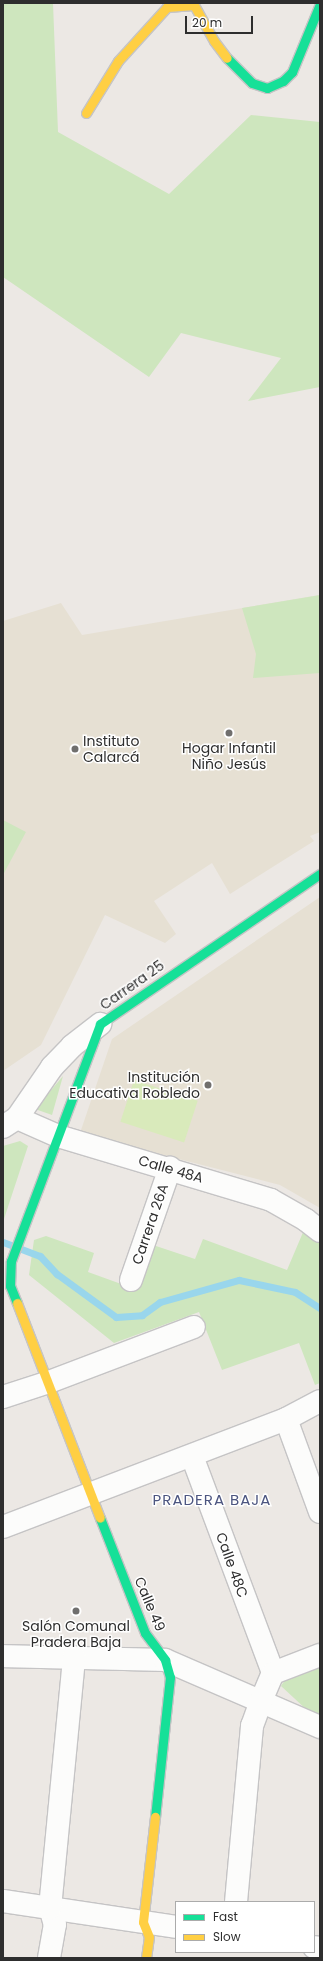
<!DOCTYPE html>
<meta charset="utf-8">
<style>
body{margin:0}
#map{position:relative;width:323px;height:1961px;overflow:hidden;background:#ece8e4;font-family:Poppins,sans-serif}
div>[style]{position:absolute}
.education>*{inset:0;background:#e6e0d3}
.green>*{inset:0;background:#cee6be}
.pitch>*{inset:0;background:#d9eabb;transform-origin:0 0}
.stream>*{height:7px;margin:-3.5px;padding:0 3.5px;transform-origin:3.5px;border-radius:3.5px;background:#99d6ec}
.roads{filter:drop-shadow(1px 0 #c5c4c5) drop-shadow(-1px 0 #c5c4c5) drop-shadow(0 1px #c5c4c5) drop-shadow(0 -1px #c5c4c5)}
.street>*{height:22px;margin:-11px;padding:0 11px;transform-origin:11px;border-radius:11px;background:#fcfcfb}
.fast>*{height:9px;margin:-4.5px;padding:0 4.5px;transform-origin:4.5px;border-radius:4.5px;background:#16e098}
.slow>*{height:9px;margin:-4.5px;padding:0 4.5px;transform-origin:4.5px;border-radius:4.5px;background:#ffcf43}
.dots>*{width:11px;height:11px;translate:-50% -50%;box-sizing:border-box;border:2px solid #fff;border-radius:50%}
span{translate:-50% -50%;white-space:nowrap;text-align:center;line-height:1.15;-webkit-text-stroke:3px #fff;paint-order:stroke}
.poi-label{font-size:14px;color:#2e2e2e}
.left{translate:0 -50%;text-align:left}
.right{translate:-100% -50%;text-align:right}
.street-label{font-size:14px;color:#2e2e2e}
.neighbourhood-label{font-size:15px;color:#4d5680;letter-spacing:1px}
.frame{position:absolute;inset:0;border:4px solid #2e2e2e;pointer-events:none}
.legend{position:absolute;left:175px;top:1901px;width:140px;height:52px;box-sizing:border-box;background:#fff;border:1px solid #ababab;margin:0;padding:5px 7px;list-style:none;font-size:12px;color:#2e2e2e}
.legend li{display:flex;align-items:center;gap:8px;height:20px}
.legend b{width:20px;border:1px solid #ababab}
.scale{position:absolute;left:185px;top:16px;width:68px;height:18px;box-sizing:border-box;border:2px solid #2e2e2e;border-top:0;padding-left:5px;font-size:12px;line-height:14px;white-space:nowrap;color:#2e2e2e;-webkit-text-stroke:3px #fff;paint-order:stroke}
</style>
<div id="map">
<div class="education">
<div style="clip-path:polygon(320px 595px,320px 832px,310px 836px,314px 841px,230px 894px,212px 863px,154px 901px,176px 934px,165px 943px,105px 915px,41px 1045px,3px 1071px,3px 621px,61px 603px,82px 635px)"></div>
<div style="clip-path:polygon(320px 897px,320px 1208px,280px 1185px,89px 1136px,81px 1130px,112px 1039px)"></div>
</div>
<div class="green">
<div style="clip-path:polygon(3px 3px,53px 3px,58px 132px,169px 194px,251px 115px,320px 122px,320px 387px,248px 401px,281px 358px,181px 333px,149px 377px,3px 277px)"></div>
<div style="clip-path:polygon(320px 595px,320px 673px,253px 678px,256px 654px,242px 608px)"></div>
<div style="clip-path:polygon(3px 820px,26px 832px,3px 875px)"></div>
<div style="clip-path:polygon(63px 1076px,52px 1115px,35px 1109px)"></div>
<div style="clip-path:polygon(20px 1141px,28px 1146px,3px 1222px,3px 1146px)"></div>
<div style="clip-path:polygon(304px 1230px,320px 1244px,320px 1383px,315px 1385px,299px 1343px,222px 1370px,199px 1312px,114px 1343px,29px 1275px,34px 1240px,46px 1236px,94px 1253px,88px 1272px,135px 1289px,153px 1245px,195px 1259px,203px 1239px,287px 1270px)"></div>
<div style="clip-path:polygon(320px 1666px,320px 1716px,308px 1711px,281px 1686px,287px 1677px)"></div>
</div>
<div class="pitch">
<div style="left:134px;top:1080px;width:67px;height:44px;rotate:18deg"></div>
</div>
<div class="stream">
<div style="left:3px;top:1242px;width:40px;rotate:21deg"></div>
<div style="left:40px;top:1256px;width:25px;rotate:47deg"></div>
<div style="left:57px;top:1274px;width:73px;rotate:36.1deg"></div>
<div style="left:116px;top:1317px;width:26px;rotate:-4deg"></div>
<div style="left:142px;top:1315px;width:22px;rotate:-36deg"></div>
<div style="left:160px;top:1302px;width:82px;rotate:-15.6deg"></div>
<div style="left:239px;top:1280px;width:57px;rotate:12.1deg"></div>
<div style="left:295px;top:1292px;width:30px;rotate:33deg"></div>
</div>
<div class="roads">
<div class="street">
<div style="left:17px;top:1118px;width:45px;rotate:23.7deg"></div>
<div style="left:58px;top:1136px;width:222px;rotate:16.7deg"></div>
<div style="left:271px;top:1200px;width:40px;rotate:29.7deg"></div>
<div style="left:306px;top:1220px;width:18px;rotate:38deg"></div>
<div style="left:3px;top:1127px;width:17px;rotate:-33deg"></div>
<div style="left:17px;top:1118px;width:62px;rotate:-55.5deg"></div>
<div style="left:52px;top:1067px;width:29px;rotate:-46deg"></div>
<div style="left:72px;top:1046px;width:36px;rotate:-38deg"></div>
<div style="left:131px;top:1280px;width:119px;rotate:-70.8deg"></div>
<div style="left:3px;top:1397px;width:48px;rotate:-18.1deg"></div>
<div style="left:49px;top:1382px;width:155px;rotate:-20.8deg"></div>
<div style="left:286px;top:1419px;width:99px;rotate:69.9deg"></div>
<div style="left:192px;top:1456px;width:232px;rotate:69.5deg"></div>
<div style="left:3px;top:1527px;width:303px;rotate:-20.9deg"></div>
<div style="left:286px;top:1419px;width:38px;rotate:-28deg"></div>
<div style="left:3px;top:1656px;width:162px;rotate:1.4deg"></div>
<div style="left:165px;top:1660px;width:169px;rotate:23.4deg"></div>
<div style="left:3px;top:1901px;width:175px;rotate:8.5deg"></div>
<div style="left:236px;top:1902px;width:177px;rotate:-84.8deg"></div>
<div style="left:252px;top:1726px;width:27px;rotate:-70deg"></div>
<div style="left:261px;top:1701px;width:30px;rotate:-67deg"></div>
<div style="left:273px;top:1673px;width:50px;rotate:-21deg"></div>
<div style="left:314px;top:1947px;width:6px;rotate:9deg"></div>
<div style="left:49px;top:1958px;width:34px;rotate:-80deg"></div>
<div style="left:55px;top:1925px;width:18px;rotate:-106deg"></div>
<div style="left:50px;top:1908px;width:252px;rotate:-84.5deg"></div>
</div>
<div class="fast">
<div style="left:227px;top:58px;width:35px;rotate:45deg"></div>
<div style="left:252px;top:83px;width:16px;rotate:18deg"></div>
<div style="left:267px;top:88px;width:17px;rotate:-24deg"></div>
<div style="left:283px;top:81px;width:13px;rotate:-45deg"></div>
<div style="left:292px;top:72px;width:74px;rotate:-67.6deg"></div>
<div style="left:17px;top:1303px;width:18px;rotate:-112deg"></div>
<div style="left:10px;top:1286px;width:25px;rotate:-88deg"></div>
<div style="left:11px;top:1261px;width:253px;rotate:-69.4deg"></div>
<div style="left:100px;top:1024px;width:266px;rotate:-34.3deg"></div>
<div style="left:100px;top:1518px;width:123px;rotate:68.6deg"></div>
<div style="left:145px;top:1633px;width:34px;rotate:53deg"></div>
<div style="left:165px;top:1660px;width:18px;rotate:74deg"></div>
<div style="left:170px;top:1677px;width:141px;rotate:96.1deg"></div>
</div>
<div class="slow">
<div style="left:86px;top:113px;width:61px;rotate:-58.4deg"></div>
<div style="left:118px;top:61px;width:73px;rotate:-47.8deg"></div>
<div style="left:167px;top:7px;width:27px;rotate:-4deg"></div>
<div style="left:194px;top:5px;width:41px;rotate:60.9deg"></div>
<div style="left:214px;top:41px;width:21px;rotate:53deg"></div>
<div style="left:17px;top:1303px;width:230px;rotate:68.9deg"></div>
<div style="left:146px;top:1958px;width:21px;rotate:-82deg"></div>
<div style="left:149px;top:1937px;width:16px;rotate:-112deg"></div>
<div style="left:143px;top:1922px;width:106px;rotate:-83.5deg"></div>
</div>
</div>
<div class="dots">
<div style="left:229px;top:733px;background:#706f6e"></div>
<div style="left:75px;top:749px;background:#706f6e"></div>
<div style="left:208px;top:1085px;background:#706f6e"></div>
<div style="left:76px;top:1611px;background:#706f6e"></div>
</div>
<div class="poi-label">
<span class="left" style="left:83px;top:749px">Instituto<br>Calarcá</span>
<span style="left:229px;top:756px">Hogar Infantil<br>Niño Jesús</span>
<span class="right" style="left:200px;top:1085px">Institución<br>Educativa Robledo</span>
<span style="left:76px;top:1634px">Salón Comunal<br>Pradera Baja</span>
</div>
<div class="street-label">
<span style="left:132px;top:985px;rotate:-35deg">Carrera 25</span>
<span style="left:171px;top:1169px;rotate:16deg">Calle 48A</span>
<span style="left:150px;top:1224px;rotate:-71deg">Carrera 26A</span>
<span style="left:232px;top:1565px;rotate:70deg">Calle 48C</span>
<span style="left:150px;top:1604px;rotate:67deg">Calle 49</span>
</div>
<div class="neighbourhood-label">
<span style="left:212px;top:1500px">PRADERA BAJA</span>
</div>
<div class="frame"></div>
<ul class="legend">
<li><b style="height:5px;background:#16e098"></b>Fast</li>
<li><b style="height:5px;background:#ffcf43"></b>Slow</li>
</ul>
<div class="scale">20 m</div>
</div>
